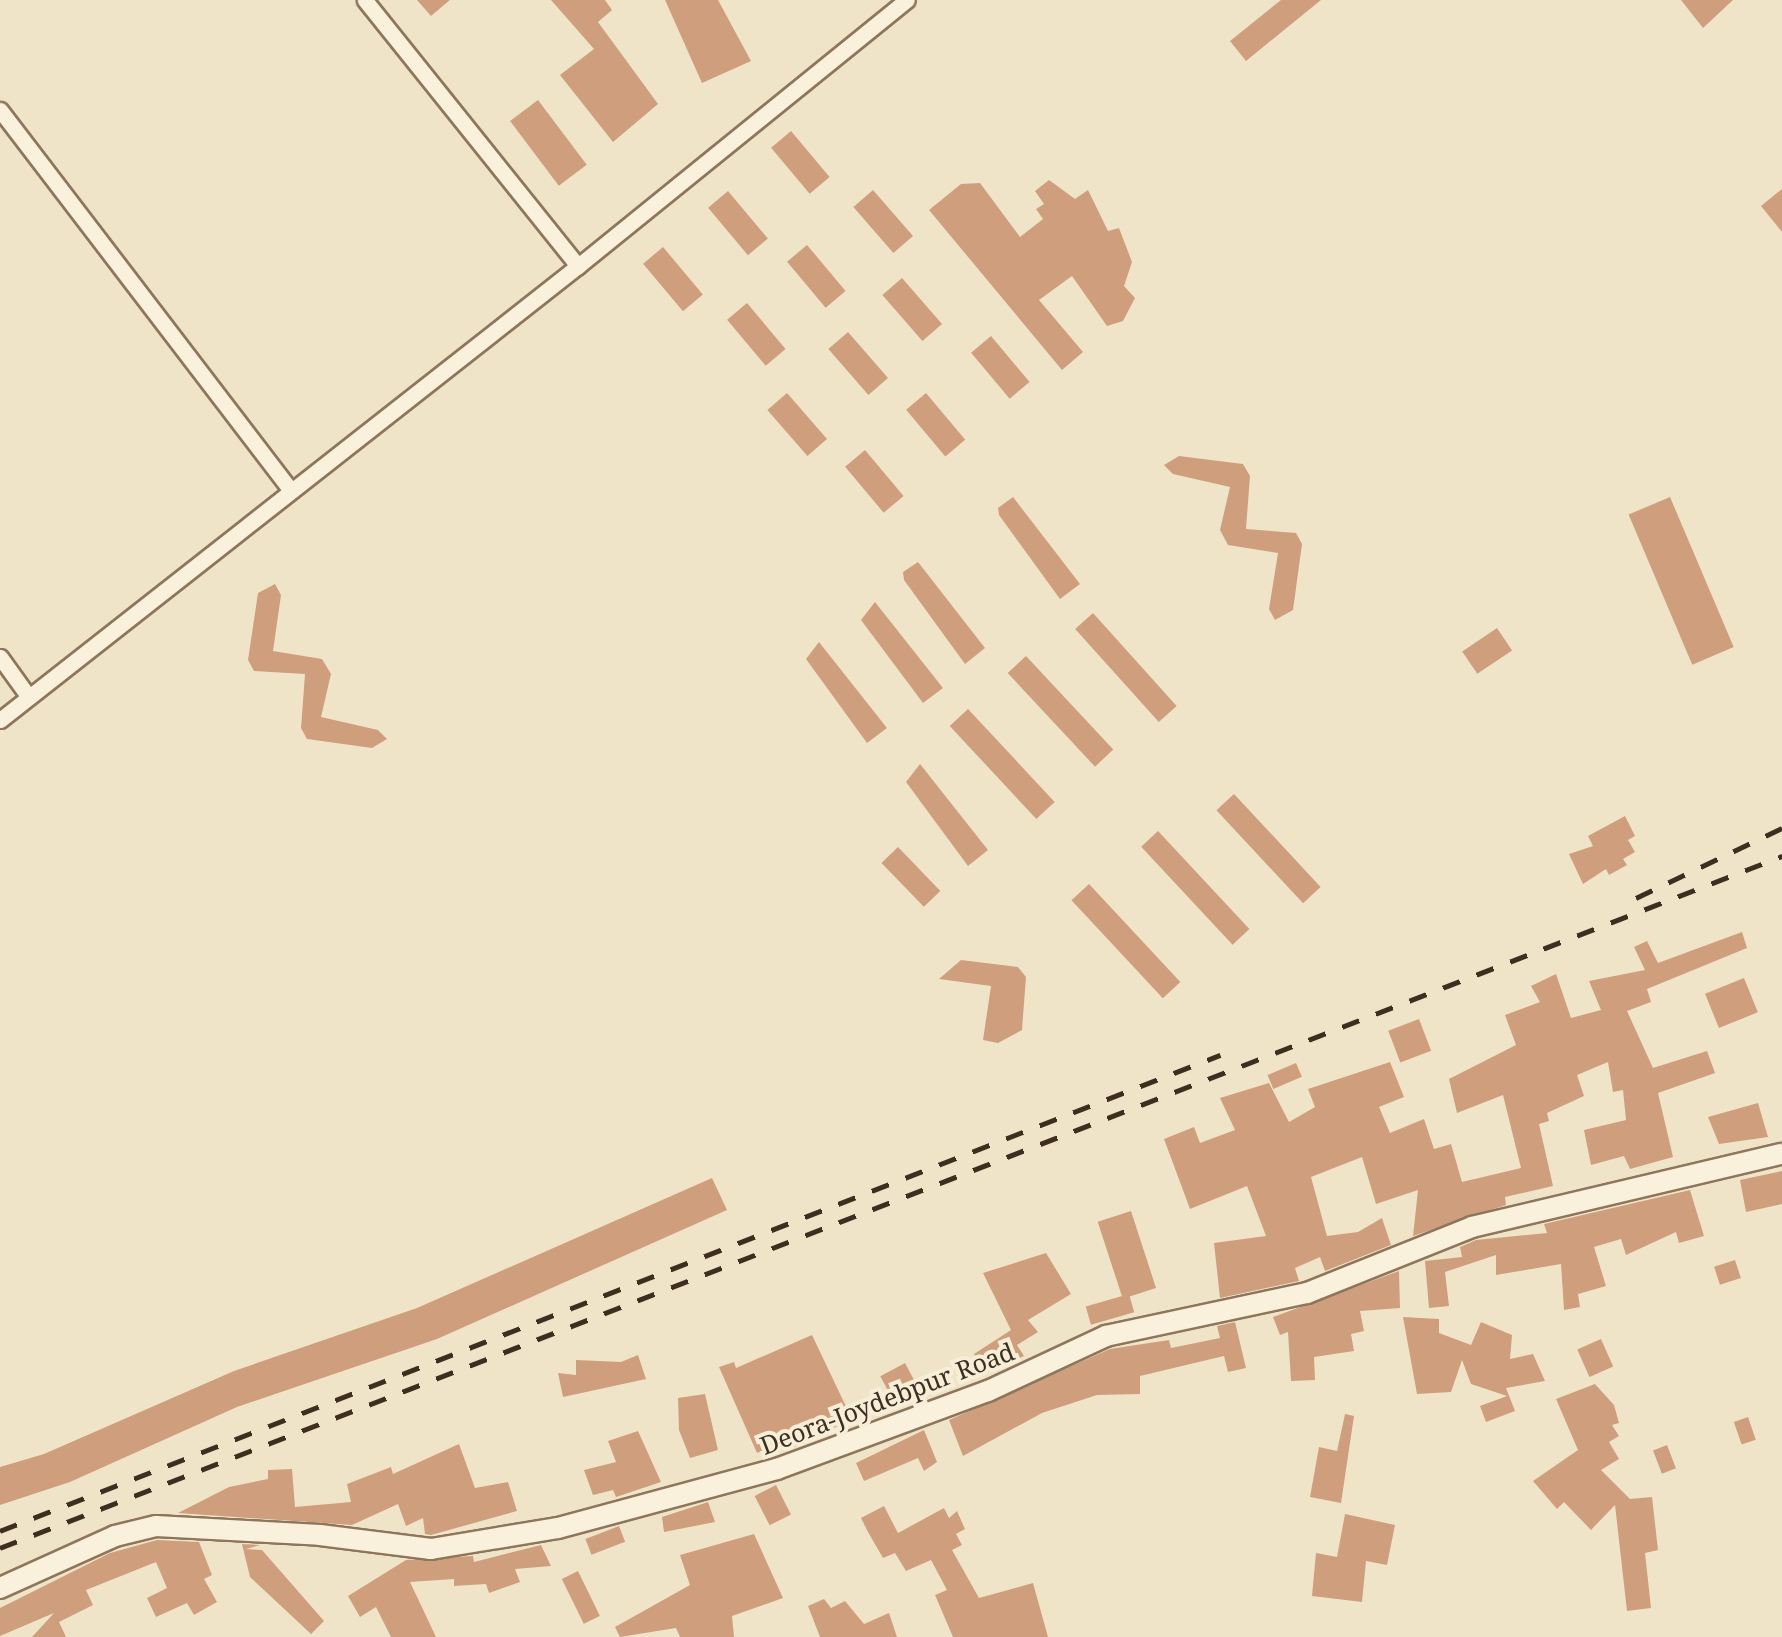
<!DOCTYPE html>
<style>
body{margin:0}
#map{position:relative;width:1782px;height:1637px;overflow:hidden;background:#f0e4c8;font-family:"Noto Serif",serif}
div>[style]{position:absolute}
.building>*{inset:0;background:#cf9f7d;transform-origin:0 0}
.roads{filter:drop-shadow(2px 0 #8d765c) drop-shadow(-2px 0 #8d765c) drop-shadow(0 2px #8d765c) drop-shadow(0 -2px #8d765c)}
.street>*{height:15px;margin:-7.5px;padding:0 7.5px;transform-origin:7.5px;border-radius:7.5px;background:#faf1dc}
.secondary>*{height:20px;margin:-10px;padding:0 10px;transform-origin:10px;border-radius:10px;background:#faf1dc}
.rail>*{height:5px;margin-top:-2.5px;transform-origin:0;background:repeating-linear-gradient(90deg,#3d2e20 0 18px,transparent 0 36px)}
span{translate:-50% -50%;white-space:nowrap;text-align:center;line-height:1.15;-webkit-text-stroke:8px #f7eed8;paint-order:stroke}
.street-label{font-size:25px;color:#3d2e20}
</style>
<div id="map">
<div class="building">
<div style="clip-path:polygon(417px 0,450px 0,431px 16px)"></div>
<div style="clip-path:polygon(551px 0,605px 0,612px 10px,598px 22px,658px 104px,613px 142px,560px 75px,594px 49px)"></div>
<div style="clip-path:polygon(665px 0,718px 0,751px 61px,702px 83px)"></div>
<div style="clip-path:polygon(1281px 0,1321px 0,1246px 61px,1230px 41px)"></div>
<div style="clip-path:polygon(1681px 0,1733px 0,1703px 28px)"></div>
<div style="left:538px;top:100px;width:81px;height:35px;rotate:53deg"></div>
<div style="left:791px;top:131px;width:60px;height:26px;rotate:50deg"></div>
<div style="clip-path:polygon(1049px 180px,1075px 199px,1088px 190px,1108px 231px,1119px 228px,1132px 262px,1124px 286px,1135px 298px,1123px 321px,1107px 326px,1072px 276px,1039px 300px,1083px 352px,1062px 370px,929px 210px,961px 184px,980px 183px,1020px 237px,1043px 219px,1036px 209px,1044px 204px,1035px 191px)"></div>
<div style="clip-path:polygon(1782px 189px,1782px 232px,1761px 206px)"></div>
<div style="left:873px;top:190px;width:61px;height:26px;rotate:49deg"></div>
<div style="left:728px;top:191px;width:62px;height:26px;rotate:50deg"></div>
<div style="left:807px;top:245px;width:60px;height:26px;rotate:50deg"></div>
<div style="left:663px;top:247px;width:62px;height:26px;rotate:50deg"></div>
<div style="left:902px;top:278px;width:61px;height:26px;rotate:49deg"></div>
<div style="left:747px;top:303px;width:60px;height:26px;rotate:50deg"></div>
<div style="left:848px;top:332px;width:61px;height:26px;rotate:49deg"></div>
<div style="left:991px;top:336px;width:60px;height:26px;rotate:50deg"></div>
<div style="left:787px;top:393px;width:61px;height:26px;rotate:49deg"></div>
<div style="left:926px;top:393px;width:61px;height:26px;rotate:50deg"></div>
<div style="left:865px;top:450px;width:60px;height:26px;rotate:50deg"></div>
<div style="clip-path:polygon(1179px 456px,1243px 464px,1250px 476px,1246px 529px,1296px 533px,1302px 544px,1293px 610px,1275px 620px,1269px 609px,1278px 553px,1228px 545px,1220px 530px,1230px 487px,1173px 474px,1164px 465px)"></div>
<div style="clip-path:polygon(1013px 497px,1080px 584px,1060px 599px,999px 515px,998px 508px)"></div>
<div style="left:1670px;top:497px;width:163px;height:45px;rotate:67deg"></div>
<div style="clip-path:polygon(918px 562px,985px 648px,965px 664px,904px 580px,903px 572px)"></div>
<div style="clip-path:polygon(275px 584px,281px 595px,273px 651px,322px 659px,331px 674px,321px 717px,378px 730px,387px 739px,372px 748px,307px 739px,301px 728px,305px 674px,254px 671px,248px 660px,258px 593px)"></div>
<div style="clip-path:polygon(875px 602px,943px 688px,923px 703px,861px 620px)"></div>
<div style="left:1093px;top:613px;width:125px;height:24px;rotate:48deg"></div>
<div style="left:1497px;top:628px;width:27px;height:42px;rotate:56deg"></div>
<div style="clip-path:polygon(819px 642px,887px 728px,867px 743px,806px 659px)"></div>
<div style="left:1026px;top:656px;width:128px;height:25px;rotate:47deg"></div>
<div style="left:968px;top:709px;width:127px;height:25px;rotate:47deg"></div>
<div style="clip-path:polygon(920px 764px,988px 850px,968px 866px,906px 782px)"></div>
<div style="left:1234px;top:794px;width:127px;height:24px;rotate:47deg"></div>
<div style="clip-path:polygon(1625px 816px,1635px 836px,1628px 840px,1635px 852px,1623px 859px,1627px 865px,1609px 875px,1606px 869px,1583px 884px,1569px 854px,1593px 846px,1588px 836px)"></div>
<div style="left:1158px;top:831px;width:134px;height:23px;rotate:47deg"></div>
<div style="left:898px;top:847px;width:61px;height:23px;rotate:46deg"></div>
<div style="left:1089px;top:884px;width:134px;height:24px;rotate:47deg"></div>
<div style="clip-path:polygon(1742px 932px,1747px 948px,1647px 989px,1651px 1002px,1627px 1011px,1653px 1068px,1707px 1051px,1715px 1073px,1658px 1093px,1673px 1157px,1630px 1169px,1624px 1156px,1591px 1165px,1584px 1130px,1626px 1120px,1623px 1090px,1613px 1092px,1608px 1062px,1577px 1075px,1584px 1096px,1547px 1113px,1549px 1121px,1539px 1124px,1553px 1186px,1505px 1197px,1506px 1205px,1413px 1236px,1418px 1190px,1376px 1204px,1362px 1157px,1311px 1177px,1327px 1236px,1358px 1232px,1382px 1218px,1391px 1245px,1325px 1271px,1320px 1257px,1295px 1268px,1299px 1281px,1220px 1298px,1214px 1243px,1266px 1236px,1247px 1186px,1190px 1209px,1164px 1139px,1194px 1127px,1200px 1143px,1235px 1130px,1220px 1098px,1269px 1083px,1289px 1122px,1315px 1107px,1308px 1089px,1390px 1062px,1404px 1097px,1379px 1107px,1390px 1133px,1424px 1119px,1434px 1149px,1451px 1144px,1462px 1182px,1521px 1168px,1503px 1095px,1457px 1113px,1449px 1079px,1516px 1045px,1505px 1015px,1540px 1002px,1531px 986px,1556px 974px,1571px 1018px,1601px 1010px,1589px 981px,1645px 970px,1634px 947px,1647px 941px,1658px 963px)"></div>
<div style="clip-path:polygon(961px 960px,1018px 967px,1026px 977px,1022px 1030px,998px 1043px,983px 1040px,991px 986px,939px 979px)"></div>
<div style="left:1744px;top:978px;width:37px;height:42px;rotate:68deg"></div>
<div style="left:1419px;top:1019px;width:34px;height:33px;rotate:69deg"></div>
<div style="left:1296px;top:1063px;width:15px;height:31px;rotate:67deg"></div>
<div style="clip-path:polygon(1758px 1103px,1768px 1137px,1719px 1144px,1708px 1117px)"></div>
<div style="clip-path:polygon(1782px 1171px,1782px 1204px,1746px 1212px,1740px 1180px)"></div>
<div style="clip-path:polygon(712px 1178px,727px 1210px,437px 1339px,237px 1407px,70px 1482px,0 1505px,0 1467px,44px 1454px,234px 1371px,417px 1308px)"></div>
<div style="clip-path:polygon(1690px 1190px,1704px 1236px,1679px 1243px,1676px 1232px,1626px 1255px,1621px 1239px,1594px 1247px,1606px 1286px,1578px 1294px,1580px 1307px,1564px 1310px,1561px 1264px,1496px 1275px,1496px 1255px,1445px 1272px,1449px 1306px,1429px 1308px,1425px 1261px,1462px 1257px,1460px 1247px,1476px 1240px,1547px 1233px,1544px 1224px)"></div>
<div style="left:1131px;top:1211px;width:81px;height:35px;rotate:72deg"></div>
<div style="clip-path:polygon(1046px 1253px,1071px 1294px,1028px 1320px,1038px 1332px,1017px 1345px,1024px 1356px,984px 1373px,974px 1354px,1011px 1330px,983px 1273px)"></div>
<div style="left:1735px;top:1260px;width:19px;height:22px;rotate:72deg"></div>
<div style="clip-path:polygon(1399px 1271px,1400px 1308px,1360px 1311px,1364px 1331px,1351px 1334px,1354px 1351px,1314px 1357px,1315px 1380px,1291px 1381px,1288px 1332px,1280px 1335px,1273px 1317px)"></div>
<div style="left:1129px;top:1294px;width:19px;height:45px;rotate:74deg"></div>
<div style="clip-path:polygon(1403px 1317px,1439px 1319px,1439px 1333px,1471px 1345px,1481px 1322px,1512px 1335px,1510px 1359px,1533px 1354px,1545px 1381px,1506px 1388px,1515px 1411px,1486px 1422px,1480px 1406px,1507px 1396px,1471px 1384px,1462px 1360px,1451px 1392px,1417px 1394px)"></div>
<div style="clip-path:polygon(1235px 1322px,1246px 1368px,1228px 1372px,1224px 1356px,1140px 1376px,1140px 1394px,1097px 1395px,1042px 1413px,963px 1456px,949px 1420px,1110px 1349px,1169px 1340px,1171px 1348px,1220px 1338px,1217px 1326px)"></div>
<div style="clip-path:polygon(812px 1335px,852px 1419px,794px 1447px,790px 1438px,757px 1453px,719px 1367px,734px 1362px,736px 1368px)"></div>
<div style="left:1601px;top:1339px;width:30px;height:26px;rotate:66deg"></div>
<div style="clip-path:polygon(638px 1355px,646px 1379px,563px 1397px,558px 1373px,576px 1375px,576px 1360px,621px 1362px)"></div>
<div style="left:905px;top:1363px;width:24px;height:28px;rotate:62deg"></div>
<div style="clip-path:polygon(1595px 1384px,1614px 1405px,1619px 1423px,1612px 1425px,1619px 1436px,1609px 1442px,1619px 1459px,1601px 1470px,1630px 1499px,1652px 1497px,1658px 1550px,1645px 1553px,1651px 1608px,1627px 1611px,1615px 1505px,1591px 1530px,1564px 1502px,1557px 1509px,1533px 1481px,1578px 1450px,1556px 1399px)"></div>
<div style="clip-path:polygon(705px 1394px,718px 1450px,690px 1458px,679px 1430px,678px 1398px)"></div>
<div style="clip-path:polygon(1345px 1414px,1354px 1416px,1341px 1503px,1310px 1497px,1319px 1447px,1337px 1451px)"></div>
<div style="left:1748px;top:1417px;width:24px;height:15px;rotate:71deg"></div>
<div style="clip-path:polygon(924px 1430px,937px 1462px,924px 1471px,918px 1458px,864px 1481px,856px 1463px)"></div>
<div style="clip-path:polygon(638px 1431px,661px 1482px,616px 1497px,613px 1490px,593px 1495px,584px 1470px,616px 1462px,608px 1441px)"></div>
<div style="clip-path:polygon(459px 1444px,475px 1488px,508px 1482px,517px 1511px,431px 1535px,425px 1534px,423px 1518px,406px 1526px,398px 1504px,352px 1525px,178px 1513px,229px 1487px,268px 1479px,268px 1470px,292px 1469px,295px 1507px,351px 1502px,347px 1484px,391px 1467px,393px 1474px)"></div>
<div style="left:1667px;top:1445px;width:25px;height:15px;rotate:69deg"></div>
<div style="left:776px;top:1485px;width:33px;height:24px;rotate:63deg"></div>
<div style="clip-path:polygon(708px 1502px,715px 1522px,664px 1532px,662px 1517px)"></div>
<div style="clip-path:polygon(884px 1506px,898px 1533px,944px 1508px,949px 1518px,957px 1511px,965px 1529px,956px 1534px,962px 1545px,952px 1550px,979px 1598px,1033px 1583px,1048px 1637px,953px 1637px,935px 1595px,947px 1590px,931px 1560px,906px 1571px,895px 1553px,883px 1558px,868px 1532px,861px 1518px)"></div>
<div style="clip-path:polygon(1345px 1514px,1395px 1525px,1387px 1565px,1366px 1561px,1362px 1602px,1312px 1596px,1316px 1553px,1337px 1557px)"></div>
<div style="left:619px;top:1526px;width:17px;height:36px;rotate:69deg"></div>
<div style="clip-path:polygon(754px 1534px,783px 1598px,732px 1616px,734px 1637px,680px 1637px,676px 1628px,620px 1637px,615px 1627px,690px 1585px,680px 1555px)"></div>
<div style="clip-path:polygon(157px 1540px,199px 1542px,212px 1575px,204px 1579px,217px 1602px,194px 1615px,187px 1603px,156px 1617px,147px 1598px,167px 1588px,156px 1562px,86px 1590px,93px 1605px,59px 1622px,66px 1637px,32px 1637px,54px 1613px,0 1636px,0 1608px,110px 1553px)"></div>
<div style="clip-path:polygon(242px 1544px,260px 1545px,246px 1549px,262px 1550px,324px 1621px,311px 1634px,250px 1577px)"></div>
<div style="clip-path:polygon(541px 1545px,551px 1566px,515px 1569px,520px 1582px,489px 1593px,486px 1584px,454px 1586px,454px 1579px,410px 1582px,436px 1637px,391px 1637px,376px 1607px,360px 1617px,348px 1596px,406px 1560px,473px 1556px,474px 1562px)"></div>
<div style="left:578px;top:1571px;width:50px;height:18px;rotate:64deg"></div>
<div style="clip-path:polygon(824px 1599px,831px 1608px,845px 1601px,864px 1624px,889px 1613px,897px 1637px,820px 1637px,808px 1606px)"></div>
</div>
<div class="roads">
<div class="street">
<div style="left:0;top:110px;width:479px;rotate:52.6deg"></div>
<div style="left:578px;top:266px;width:423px;rotate:-39deg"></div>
<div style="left:0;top:657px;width:48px;rotate:54.3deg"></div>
<div style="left:0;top:720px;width:735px;rotate:-38.15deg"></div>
<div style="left:578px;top:266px;width:341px;rotate:-128.7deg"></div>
</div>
<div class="secondary">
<div style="left:0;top:1588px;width:126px;rotate:-24.3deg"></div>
<div style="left:115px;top:1536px;width:42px;rotate:-13.7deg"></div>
<div style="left:156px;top:1526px;width:164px;rotate:3.1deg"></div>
<div style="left:320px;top:1535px;width:112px;rotate:7.2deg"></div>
<div style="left:431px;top:1549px;width:129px;rotate:-9.4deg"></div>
<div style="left:558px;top:1528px;width:227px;rotate:-15.1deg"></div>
<div style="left:777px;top:1469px;width:225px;rotate:-20.3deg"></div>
<div style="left:988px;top:1391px;width:130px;rotate:-25deg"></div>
<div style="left:1106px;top:1336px;width:206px;rotate:-12.1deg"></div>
<div style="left:1307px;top:1293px;width:178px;rotate:-21.8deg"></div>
<div style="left:1472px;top:1227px;width:318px;rotate:-13.3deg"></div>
</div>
</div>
<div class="rail">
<div style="left:1636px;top:898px;width:162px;rotate:-25.6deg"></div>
<div style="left:0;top:1531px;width:1310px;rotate:-21.31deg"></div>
<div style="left:0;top:1548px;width:1912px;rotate:-21.22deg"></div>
</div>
<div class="street-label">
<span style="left:887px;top:1398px;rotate:-21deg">Deora-Joydebpur Road</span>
</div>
</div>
